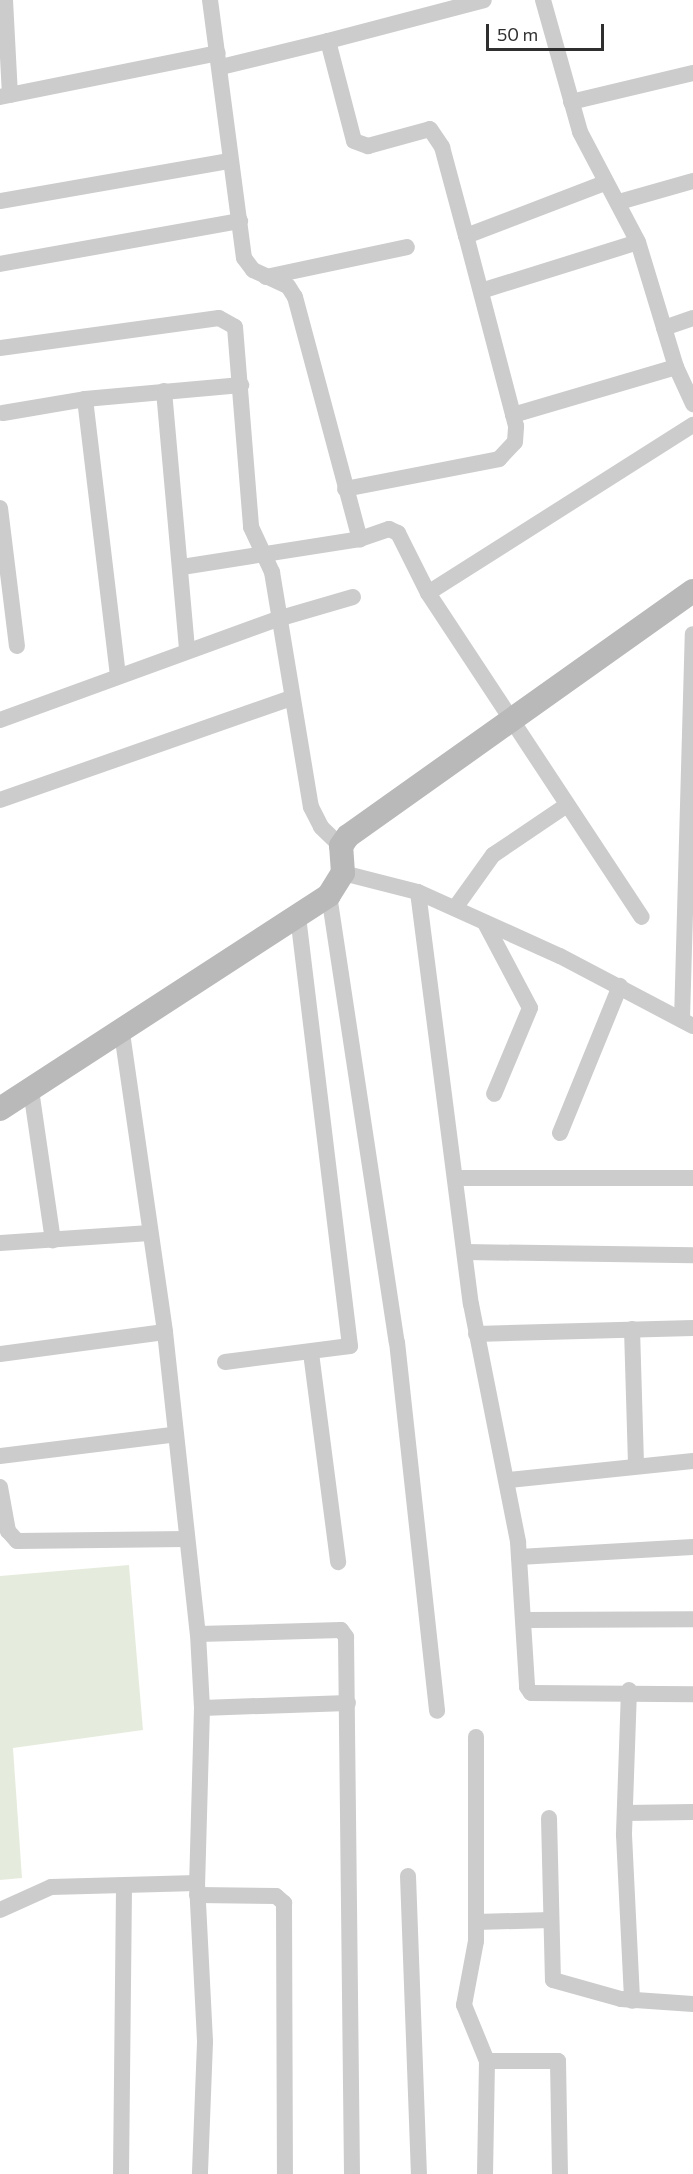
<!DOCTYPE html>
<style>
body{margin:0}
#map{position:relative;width:693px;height:2174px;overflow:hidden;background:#fff;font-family:Commissioner,sans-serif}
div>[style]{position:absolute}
.green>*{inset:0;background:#e6ecdd}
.street>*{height:16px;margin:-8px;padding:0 8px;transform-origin:8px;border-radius:8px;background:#ccc}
.secondary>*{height:24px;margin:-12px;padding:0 12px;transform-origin:12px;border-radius:12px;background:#b9b9b9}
span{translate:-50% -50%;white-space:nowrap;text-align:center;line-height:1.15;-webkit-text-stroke:6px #fff;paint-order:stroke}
.scale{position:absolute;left:486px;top:24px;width:118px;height:27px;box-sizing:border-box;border:3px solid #2f2f2f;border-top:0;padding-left:8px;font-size:18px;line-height:21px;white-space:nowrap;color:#2f2f2f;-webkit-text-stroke:4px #fff;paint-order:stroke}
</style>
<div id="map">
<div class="green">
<div style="clip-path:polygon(129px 1565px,143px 1730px,13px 1748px,22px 1878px,0 1880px,0 1576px)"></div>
</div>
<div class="street">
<div style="left:5px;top:0;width:95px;rotate:87deg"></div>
<div style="left:210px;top:0;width:260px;rotate:82.5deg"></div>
<div style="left:244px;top:258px;width:15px;rotate:53deg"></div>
<div style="left:253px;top:270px;width:38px;rotate:25deg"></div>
<div style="left:288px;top:286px;width:13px;rotate:58deg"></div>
<div style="left:295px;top:297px;width:251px;rotate:75deg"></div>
<div style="left:360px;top:539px;width:31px;rotate:-19deg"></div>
<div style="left:389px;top:529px;width:10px;rotate:24deg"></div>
<div style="left:398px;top:533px;width:67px;rotate:63.4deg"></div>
<div style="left:428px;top:593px;width:388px;rotate:56.6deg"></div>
<div style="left:543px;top:0;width:137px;rotate:74.3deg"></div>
<div style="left:580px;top:132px;width:124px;rotate:62.2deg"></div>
<div style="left:638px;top:242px;width:131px;rotate:73.1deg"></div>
<div style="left:676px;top:367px;width:41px;rotate:65.3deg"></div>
<div style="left:328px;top:41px;width:161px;rotate:-14.7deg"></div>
<div style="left:221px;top:67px;width:110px;rotate:-13.7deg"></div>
<div style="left:328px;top:41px;width:103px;rotate:75.4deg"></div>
<div style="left:354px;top:141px;width:15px;rotate:20deg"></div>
<div style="left:368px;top:146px;width:64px;rotate:-15.3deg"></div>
<div style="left:430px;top:129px;width:22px;rotate:56deg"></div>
<div style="left:442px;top:147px;width:92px;rotate:74.9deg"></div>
<div style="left:466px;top:236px;width:149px;rotate:-20.9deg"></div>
<div style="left:0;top:97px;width:222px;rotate:-11.4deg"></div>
<div style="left:571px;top:102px;width:125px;rotate:-13.4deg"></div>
<div style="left:0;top:201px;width:233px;rotate:-9.9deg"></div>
<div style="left:619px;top:202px;width:77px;rotate:-15.8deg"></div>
<div style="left:0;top:264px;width:244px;rotate:-10.2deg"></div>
<div style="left:266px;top:277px;width:144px;rotate:-12deg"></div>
<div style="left:481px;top:291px;width:164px;rotate:-17.3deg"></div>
<div style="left:664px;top:328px;width:31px;rotate:-19deg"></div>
<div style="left:0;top:348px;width:221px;rotate:-7.8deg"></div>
<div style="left:219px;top:318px;width:18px;rotate:29deg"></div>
<div style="left:235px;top:327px;width:201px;rotate:85.4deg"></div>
<div style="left:251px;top:527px;width:50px;rotate:65deg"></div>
<div style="left:272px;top:572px;width:238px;rotate:80.6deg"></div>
<div style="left:311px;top:807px;width:22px;rotate:63deg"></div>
<div style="left:321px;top:827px;width:28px;rotate:44deg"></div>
<div style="left:164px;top:391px;width:261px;rotate:84.9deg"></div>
<div style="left:85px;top:399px;width:279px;rotate:83.2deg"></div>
<div style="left:3px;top:413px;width:83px;rotate:-9.7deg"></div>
<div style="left:85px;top:399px;width:157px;rotate:-5.1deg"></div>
<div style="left:513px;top:415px;width:170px;rotate:-16.4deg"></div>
<div style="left:345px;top:489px;width:157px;rotate:-11deg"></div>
<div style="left:499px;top:459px;width:23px;rotate:-47deg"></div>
<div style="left:515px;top:442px;width:16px;rotate:-86deg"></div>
<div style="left:516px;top:426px;width:196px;rotate:-104.7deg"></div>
<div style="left:0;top:508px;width:139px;rotate:83deg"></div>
<div style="left:182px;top:567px;width:180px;rotate:-8.9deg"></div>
<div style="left:428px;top:593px;width:314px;rotate:-32.4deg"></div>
<div style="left:0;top:720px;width:299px;rotate:-20deg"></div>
<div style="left:281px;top:618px;width:75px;rotate:-16.3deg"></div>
<div style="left:0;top:800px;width:309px;rotate:-19.3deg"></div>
<div style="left:343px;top:873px;width:77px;rotate:14.2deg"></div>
<div style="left:418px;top:892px;width:156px;rotate:24.3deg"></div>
<div style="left:560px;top:956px;width:150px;rotate:27.8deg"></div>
<div style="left:418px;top:892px;width:415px;rotate:82.7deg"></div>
<div style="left:471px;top:1304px;width:243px;rotate:78.8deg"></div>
<div style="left:518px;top:1542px;width:145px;rotate:86.4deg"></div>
<div style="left:527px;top:1687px;width:7px;rotate:56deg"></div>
<div style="left:531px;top:1693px;width:162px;rotate:0.4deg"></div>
<div style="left:329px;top:895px;width:452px;rotate:81.4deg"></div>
<div style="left:397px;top:1342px;width:371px;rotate:83.8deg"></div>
<div style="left:455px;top:908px;width:65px;rotate:-54.4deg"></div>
<div style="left:493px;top:855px;width:89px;rotate:-34deg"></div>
<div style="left:485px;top:923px;width:96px;rotate:62.1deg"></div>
<div style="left:530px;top:1008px;width:93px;rotate:112.7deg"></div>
<div style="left:682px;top:1020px;width:386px;rotate:-88.4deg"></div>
<div style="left:122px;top:1033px;width:302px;rotate:81.8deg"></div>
<div style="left:165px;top:1332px;width:304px;rotate:83.8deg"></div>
<div style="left:198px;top:1634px;width:74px;rotate:86.9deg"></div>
<div style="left:202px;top:1708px;width:175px;rotate:91.6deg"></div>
<div style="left:197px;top:1883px;width:159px;rotate:87.1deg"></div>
<div style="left:205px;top:2042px;width:132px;rotate:92.2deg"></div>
<div style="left:31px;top:1090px;width:152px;rotate:81.7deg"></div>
<div style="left:560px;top:1133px;width:159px;rotate:-67.8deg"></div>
<div style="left:456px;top:1178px;width:237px"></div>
<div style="left:0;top:1243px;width:150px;rotate:-3.8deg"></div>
<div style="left:465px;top:1252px;width:228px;rotate:0.8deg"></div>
<div style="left:632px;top:1329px;width:134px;rotate:88.3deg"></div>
<div style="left:476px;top:1334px;width:217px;rotate:-1.6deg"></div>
<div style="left:311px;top:1353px;width:211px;rotate:82.6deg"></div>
<div style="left:0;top:1354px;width:166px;rotate:-7.6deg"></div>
<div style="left:225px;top:1362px;width:126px;rotate:-7.3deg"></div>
<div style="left:350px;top:1346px;width:434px;rotate:-96.9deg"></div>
<div style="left:0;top:1456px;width:173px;rotate:-7deg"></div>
<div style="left:509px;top:1480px;width:185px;rotate:-5.9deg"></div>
<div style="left:0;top:1487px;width:45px;rotate:79.7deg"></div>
<div style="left:8px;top:1531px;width:13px;rotate:48deg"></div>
<div style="left:17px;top:1541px;width:169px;rotate:-0.7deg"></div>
<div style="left:519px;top:1557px;width:174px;rotate:-3.3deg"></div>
<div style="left:527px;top:1620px;width:166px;rotate:-0.3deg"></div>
<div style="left:198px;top:1634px;width:143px;rotate:-1.6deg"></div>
<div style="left:341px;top:1630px;width:9px;rotate:54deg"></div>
<div style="left:346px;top:1637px;width:537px;rotate:89.36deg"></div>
<div style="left:629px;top:1690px;width:145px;rotate:92deg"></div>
<div style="left:624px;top:1835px;width:166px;rotate:87.2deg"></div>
<div style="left:202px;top:1708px;width:146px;rotate:-2deg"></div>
<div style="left:476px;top:1737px;width:204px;rotate:90deg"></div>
<div style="left:476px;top:1941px;width:65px;rotate:100.6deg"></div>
<div style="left:464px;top:2005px;width:61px;rotate:67.7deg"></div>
<div style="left:487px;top:2061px;width:113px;rotate:91deg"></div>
<div style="left:625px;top:1813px;width:68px;rotate:-0.8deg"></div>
<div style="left:549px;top:1818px;width:162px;rotate:88.6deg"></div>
<div style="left:553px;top:1980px;width:71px;rotate:15.6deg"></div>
<div style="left:621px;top:1999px;width:72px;rotate:4deg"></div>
<div style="left:408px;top:1876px;width:298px;rotate:87.9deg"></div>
<div style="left:197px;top:1895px;width:79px;rotate:0.7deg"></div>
<div style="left:276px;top:1896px;width:11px;rotate:41deg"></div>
<div style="left:284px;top:1903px;width:271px;rotate:89.8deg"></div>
<div style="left:0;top:1910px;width:56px;rotate:-24.3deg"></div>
<div style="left:51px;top:1887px;width:146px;rotate:-1.6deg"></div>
<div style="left:476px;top:1922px;width:74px;rotate:-1.5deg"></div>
<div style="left:487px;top:2061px;width:71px"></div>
<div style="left:558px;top:2061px;width:113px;rotate:89deg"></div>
<div style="left:121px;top:2174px;width:288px;rotate:-89.4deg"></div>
</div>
<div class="secondary">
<div style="left:0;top:1109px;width:392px;rotate:-33deg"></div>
<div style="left:329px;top:895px;width:26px;rotate:-58deg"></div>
<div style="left:343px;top:873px;width:27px;rotate:-94deg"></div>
<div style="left:341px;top:846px;width:12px;rotate:-55deg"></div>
<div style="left:348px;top:836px;width:423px;rotate:-35.4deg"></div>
</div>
<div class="scale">50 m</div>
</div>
